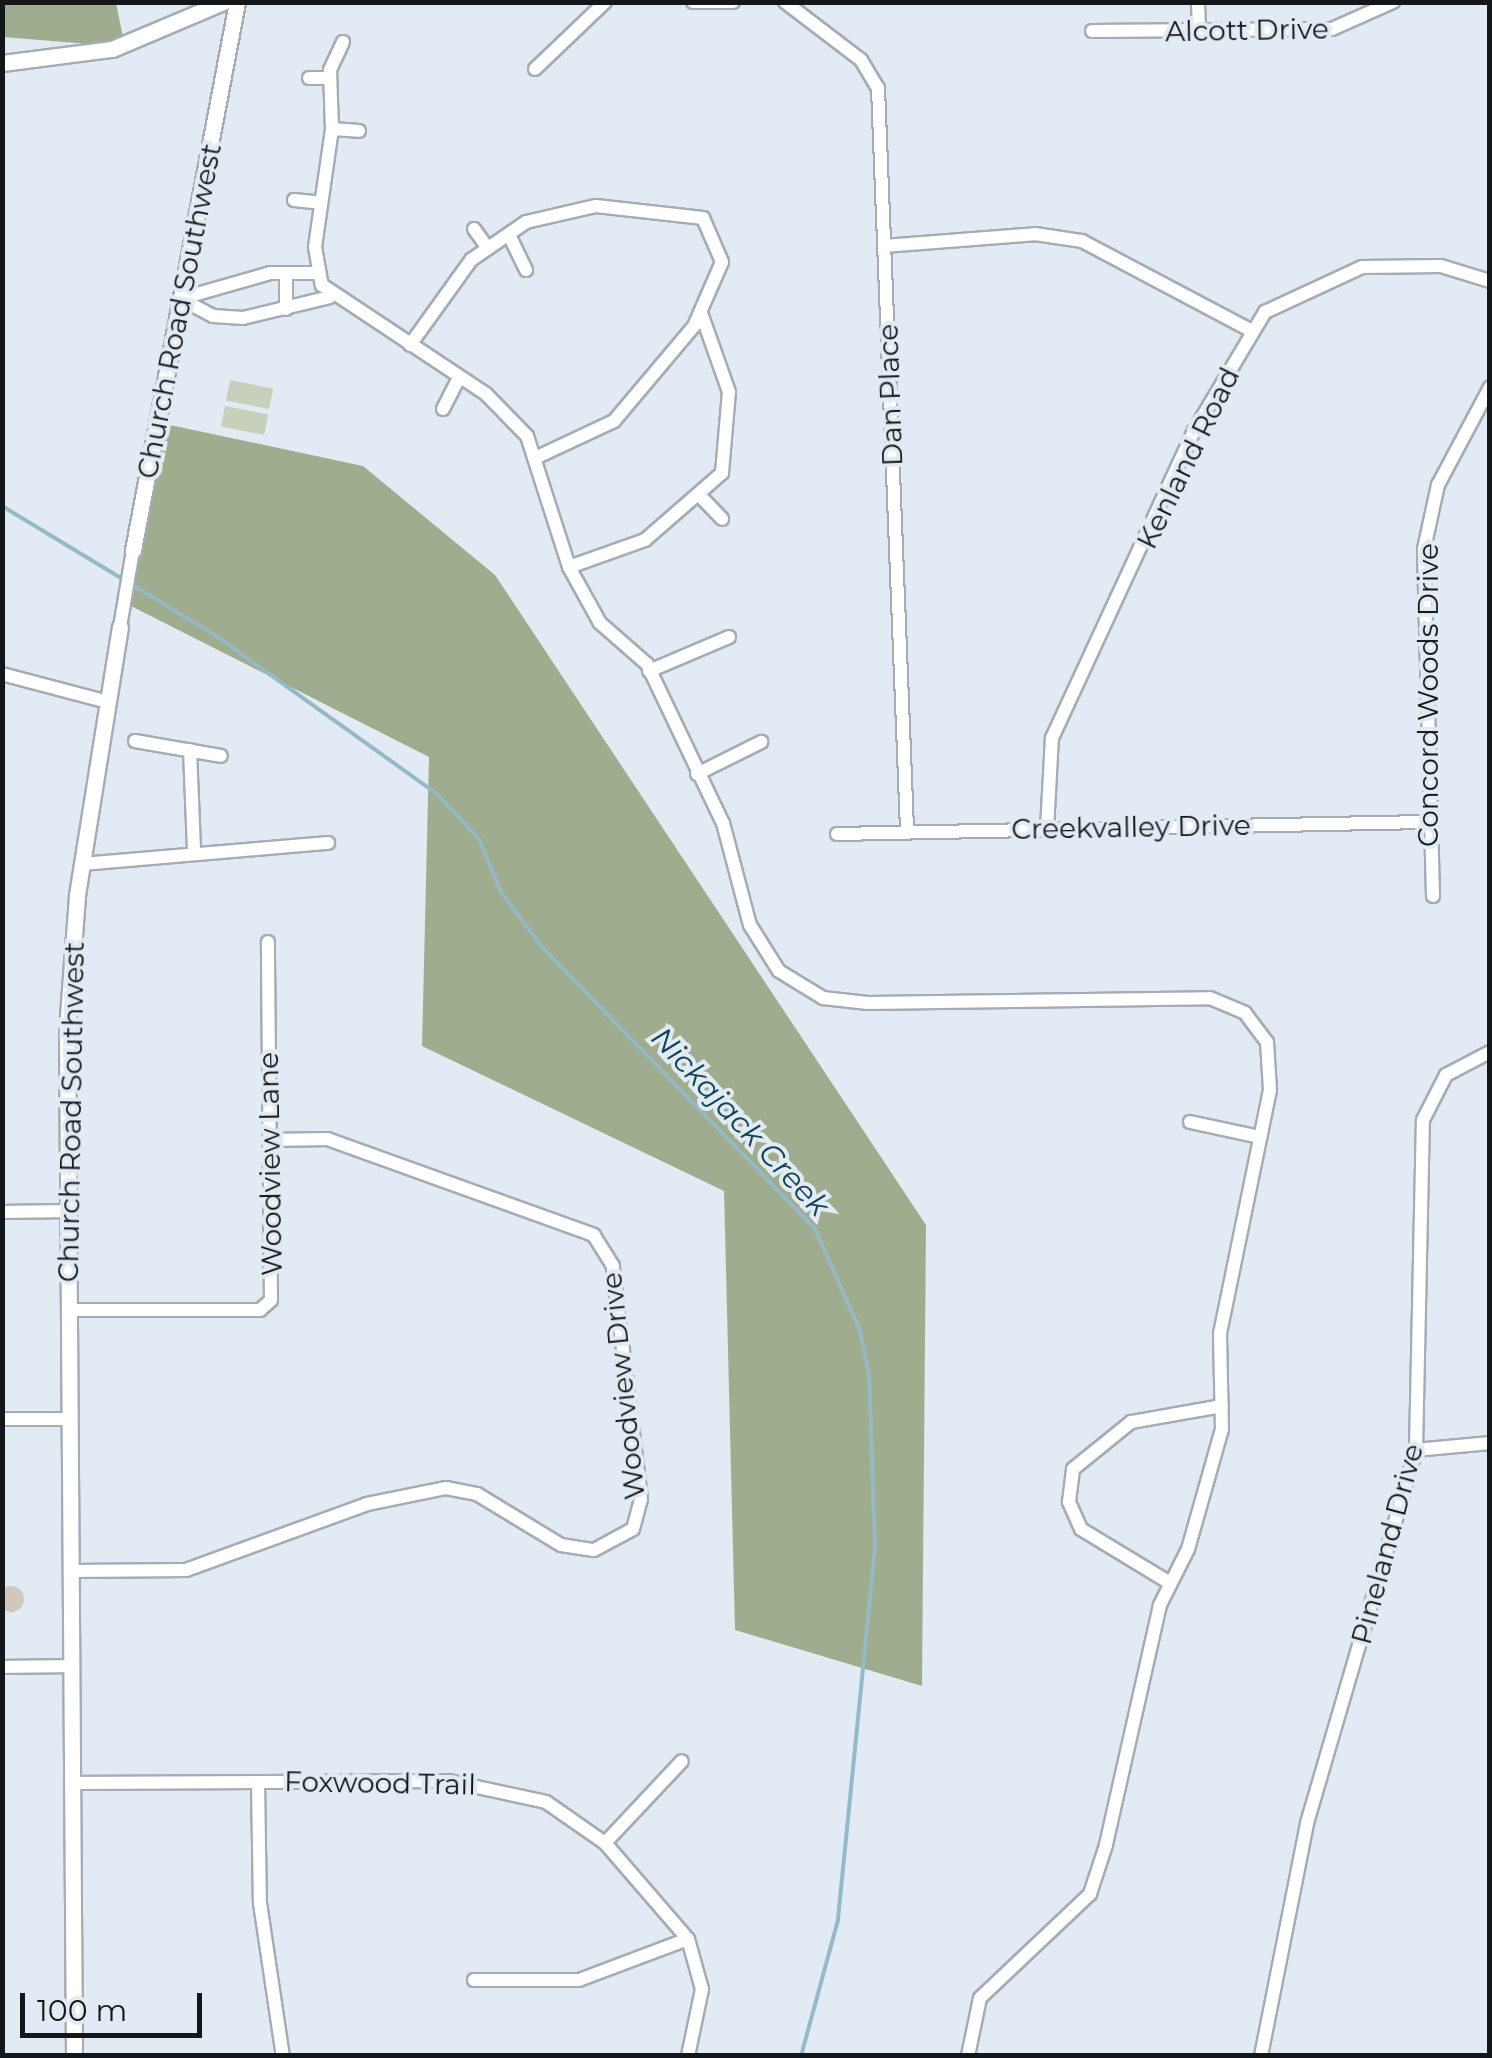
<!DOCTYPE html>
<style>
body{margin:0}
#map{position:relative;width:1492px;height:2058px;overflow:hidden;background:#e2ebf4;font-family:Montserrat,sans-serif}
div>[style]{position:absolute}
.green>*{inset:0;background:#c7d0ba;transform-origin:0 0}
.forest>*{inset:0;background:#a0ac8e}
.stream>*{height:4px;margin:-2px;padding:0 2px;transform-origin:2px;border-radius:2px;background:#94b9c7}
.building>*{inset:0;background:#d1c7bf}
.round{border-radius:50%}
.roads{filter:drop-shadow(2px 0 #a4acb5) drop-shadow(-2px 0 #a4acb5) drop-shadow(0 2px #a4acb5) drop-shadow(0 -2px #a4acb5)}
.minor>*{height:12px;margin:-6px;padding:0 6px;transform-origin:6px;border-radius:6px;background:#fff}
.tertiary>*{height:15px;margin:-7.5px;padding:0 7.5px;transform-origin:7.5px;border-radius:7.5px;background:#fff}
span{translate:-50% -50%;white-space:nowrap;text-align:center;line-height:1.15;-webkit-text-stroke:8px #e2ebf4;paint-order:stroke}
.street-label{font-size:28px;color:#14171a}
.water-label{font-size:30px;color:#104555;font-style:italic}
.frame{position:absolute;inset:0;border:5px solid #14171a;pointer-events:none}
.scale{position:absolute;left:20px;top:1993px;width:182px;height:45px;box-sizing:border-box;border:5px solid #14171a;border-top:0;padding-left:12px;font-size:30px;line-height:35px;white-space:nowrap;color:#14171a;-webkit-text-stroke:8px #e2ebf4;paint-order:stroke}
</style>
<div id="map">
<div class="green">
<div style="left:230px;top:380px;width:44px;height:21px;rotate:11deg"></div>
<div style="left:225px;top:406px;width:44px;height:21px;rotate:11deg"></div>
</div>
<div class="forest">
<div style="clip-path:polygon(2px 3px,116px 3px,125px 47px,3px 37px)"></div>
<div style="clip-path:polygon(151px 421px,363px 466px,495px 575px,926px 1225px,922px 1686px,735px 1630px,724px 1191px,422px 1046px,429px 757px,125px 603px)"></div>
</div>
<div class="stream">
<div style="left:2px;top:506px;width:249px;rotate:31.2deg"></div>
<div style="left:215px;top:635px;width:272px;rotate:35.6deg"></div>
<div style="left:436px;top:793px;width:63px;rotate:46.9deg"></div>
<div style="left:479px;top:839px;width:57px;rotate:67.5deg"></div>
<div style="left:501px;top:892px;width:69px;rotate:53.3deg"></div>
<div style="left:542px;top:947px;width:392px;rotate:45.9deg"></div>
<div style="left:815px;top:1229px;width:108px;rotate:66deg"></div>
<div style="left:859px;top:1328px;width:46px;rotate:77.5deg"></div>
<div style="left:869px;top:1373px;width:175px;rotate:88deg"></div>
<div style="left:875px;top:1548px;width:374px;rotate:95.7deg"></div>
<div style="left:838px;top:1920px;width:141px;rotate:105.2deg"></div>
</div>
<div class="building">
<div class="round" style="left:-2px;top:1586px;width:26px;height:26px"></div>
</div>
<div class="roads">
<div class="minor">
<div style="left:693px;top:2px;width:40px"></div>
<div style="left:785px;top:2px;width:96px;rotate:37.3deg"></div>
<div style="left:861px;top:60px;width:33px;rotate:59deg"></div>
<div style="left:878px;top:88px;width:744px;rotate:87.76deg"></div>
<div style="left:1198px;top:2px;width:30px;rotate:88deg"></div>
<div style="left:1092px;top:31px;width:240px;rotate:-0.5deg"></div>
<div style="left:1332px;top:29px;width:67px;rotate:-23.9deg"></div>
<div style="left:343px;top:42px;width:31px;rotate:115deg"></div>
<div style="left:330px;top:70px;width:59px;rotate:88.1deg"></div>
<div style="left:332px;top:129px;width:119px;rotate:98.2deg"></div>
<div style="left:315px;top:247px;width:39px;rotate:80deg"></div>
<div style="left:322px;top:285px;width:197px;rotate:33.6deg"></div>
<div style="left:486px;top:394px;width:59px;rotate:45.7deg"></div>
<div style="left:527px;top:436px;width:138px;rotate:72.2deg"></div>
<div style="left:569px;top:567px;width:64px;rotate:61deg"></div>
<div style="left:600px;top:623px;width:62px;rotate:41.1deg"></div>
<div style="left:647px;top:664px;width:176px;rotate:64.5deg"></div>
<div style="left:723px;top:823px;width:106px;rotate:75.2deg"></div>
<div style="left:750px;top:925px;width:54px;rotate:57.8deg"></div>
<div style="left:779px;top:971px;width:52px;rotate:31.5deg"></div>
<div style="left:823px;top:998px;width:45px;rotate:6.3deg"></div>
<div style="left:868px;top:1003px;width:342px;rotate:-0.8deg"></div>
<div style="left:1210px;top:998px;width:38px;rotate:23deg"></div>
<div style="left:1245px;top:1013px;width:36px;rotate:53deg"></div>
<div style="left:1267px;top:1042px;width:48px;rotate:86.4deg"></div>
<div style="left:1270px;top:1090px;width:249px;rotate:101.6deg"></div>
<div style="left:1220px;top:1334px;width:95px;rotate:88.8deg"></div>
<div style="left:1222px;top:1429px;width:125px;rotate:105.8deg"></div>
<div style="left:1188px;top:1549px;width:63px;rotate:116.6deg"></div>
<div style="left:1160px;top:1605px;width:246px;rotate:102.7deg"></div>
<div style="left:1106px;top:1845px;width:52px;rotate:108.1deg"></div>
<div style="left:1090px;top:1894px;width:151px;rotate:136.6deg"></div>
<div style="left:980px;top:1998px;width:59px;rotate:101.7deg"></div>
<div style="left:535px;top:69px;width:97px;rotate:-43.7deg"></div>
<div style="left:309px;top:78px;width:21px"></div>
<div style="left:332px;top:129px;width:27px;rotate:4deg"></div>
<div style="left:294px;top:200px;width:27px;rotate:6deg"></div>
<div style="left:474px;top:229px;width:22px;rotate:54deg"></div>
<div style="left:509px;top:235px;width:39px;rotate:64deg"></div>
<div style="left:884px;top:246px;width:151px;rotate:-4.5deg"></div>
<div style="left:1035px;top:234px;width:48px;rotate:8.5deg"></div>
<div style="left:1082px;top:241px;width:192px;rotate:27.9deg"></div>
<div style="left:183px;top:298px;width:91px;rotate:-16deg"></div>
<div style="left:270px;top:273px;width:47px"></div>
<div style="left:181px;top:299px;width:36px;rotate:28deg"></div>
<div style="left:213px;top:316px;width:30px;rotate:4deg"></div>
<div style="left:243px;top:318px;width:89px;rotate:-13.6deg"></div>
<div style="left:286px;top:309px;width:30px;rotate:-90deg"></div>
<div style="left:410px;top:345px;width:105px;rotate:-54.3deg"></div>
<div style="left:471px;top:260px;width:67px;rotate:-34.6deg"></div>
<div style="left:526px;top:222px;width:72px;rotate:-12.9deg"></div>
<div style="left:596px;top:206px;width:108px;rotate:6.4deg"></div>
<div style="left:703px;top:218px;width:48px;rotate:66.6deg"></div>
<div style="left:722px;top:262px;width:70px;rotate:113.6deg"></div>
<div style="left:694px;top:326px;width:124px;rotate:130.1deg"></div>
<div style="left:614px;top:421px;width:85px;rotate:154.9deg"></div>
<div style="left:443px;top:409px;width:36px;rotate:-63deg"></div>
<div style="left:702px;top:498px;width:29px;rotate:46deg"></div>
<div style="left:569px;top:567px;width:81px;rotate:-19.6deg"></div>
<div style="left:645px;top:540px;width:102px;rotate:-41deg"></div>
<div style="left:722px;top:473px;width:81px;rotate:-85.1deg"></div>
<div style="left:729px;top:392px;width:84px;rotate:-109.5deg"></div>
<div style="left:120px;top:627px;width:78px;rotate:-80.4deg"></div>
<div style="left:649px;top:671px;width:87px;rotate:-23deg"></div>
<div style="left:2px;top:674px;width:110px;rotate:14.8deg"></div>
<div style="left:135px;top:741px;width:87px;rotate:9.9deg"></div>
<div style="left:190px;top:750px;width:101px;rotate:87.7deg"></div>
<div style="left:697px;top:774px;width:72px;rotate:-26.6deg"></div>
<div style="left:1047px;top:829px;width:91px;rotate:-86.9deg"></div>
<div style="left:1052px;top:738px;width:338px;rotate:-65.2deg"></div>
<div style="left:1194px;top:431px;width:139px;rotate:-59.2deg"></div>
<div style="left:1265px;top:312px;width:107px;rotate:-24.9deg"></div>
<div style="left:1362px;top:267px;width:79px;rotate:-0.7deg"></div>
<div style="left:1441px;top:266px;width:51px;rotate:17deg"></div>
<div style="left:837px;top:834px;width:588px;rotate:-1.17deg"></div>
<div style="left:82px;top:864px;width:247px;rotate:-4.9deg"></div>
<div style="left:1433px;top:896px;width:347px;rotate:-91.5deg"></div>
<div style="left:1424px;top:549px;width:66px;rotate:-77.7deg"></div>
<div style="left:1438px;top:485px;width:111px;rotate:-62deg"></div>
<div style="left:1190px;top:1122px;width:72px;rotate:12.1deg"></div>
<div style="left:2px;top:1212px;width:65px;rotate:-0.9deg"></div>
<div style="left:69px;top:1310px;width:191px"></div>
<div style="left:260px;top:1310px;width:15px;rotate:-42deg"></div>
<div style="left:271px;top:1300px;width:358px;rotate:-90.5deg"></div>
<div style="left:2px;top:1419px;width:68px"></div>
<div style="left:1416px;top:1450px;width:74px;rotate:-5.4deg"></div>
<div style="left:73px;top:1571px;width:113px;rotate:-0.5deg"></div>
<div style="left:186px;top:1570px;width:193px;rotate:-20deg"></div>
<div style="left:367px;top:1504px;width:81px;rotate:-11.4deg"></div>
<div style="left:446px;top:1488px;width:32px;rotate:11deg"></div>
<div style="left:477px;top:1494px;width:98px;rotate:31.3deg"></div>
<div style="left:561px;top:1545px;width:33px;rotate:9deg"></div>
<div style="left:594px;top:1550px;width:44px;rotate:-28.3deg"></div>
<div style="left:633px;top:1529px;width:31px;rotate:-75deg"></div>
<div style="left:641px;top:1499px;width:235px;rotate:-96.9deg"></div>
<div style="left:613px;top:1266px;width:36px;rotate:-122deg"></div>
<div style="left:594px;top:1235px;width:283px;rotate:-160.2deg"></div>
<div style="left:328px;top:1139px;width:59px;rotate:179deg"></div>
<div style="left:1170px;top:1583px;width:104px;rotate:-148.8deg"></div>
<div style="left:1081px;top:1529px;width:30px;rotate:-114deg"></div>
<div style="left:1069px;top:1502px;width:33px;rotate:-83deg"></div>
<div style="left:1073px;top:1469px;width:75px;rotate:-39deg"></div>
<div style="left:1131px;top:1422px;width:92px;rotate:-10deg"></div>
<div style="left:2px;top:1667px;width:69px;rotate:-0.8deg"></div>
<div style="left:258px;top:1782px;width:121px;rotate:89.1deg"></div>
<div style="left:260px;top:1903px;width:155px;rotate:81.5deg"></div>
<div style="left:72px;top:1783px;width:377px;rotate:-0.3deg"></div>
<div style="left:449px;top:1781px;width:99px;rotate:12.2deg"></div>
<div style="left:546px;top:1802px;width:72px;rotate:34.8deg"></div>
<div style="left:605px;top:1843px;width:127px;rotate:49.2deg"></div>
<div style="left:688px;top:1939px;width:52px;rotate:74.4deg"></div>
<div style="left:702px;top:1989px;width:68px;rotate:101.8deg"></div>
<div style="left:605px;top:1843px;width:112px;rotate:-46.8deg"></div>
<div style="left:474px;top:1980px;width:105px"></div>
<div style="left:579px;top:1980px;width:116px;rotate:-20.6deg"></div>
<div style="left:1261px;top:2056px;width:237px;rotate:-78.8deg"></div>
<div style="left:1307px;top:1823px;width:389px;rotate:-73.7deg"></div>
<div style="left:1416px;top:1450px;width:330px;rotate:-88.8deg"></div>
<div style="left:1423px;top:1120px;width:51px;rotate:-62.9deg"></div>
<div style="left:1446px;top:1075px;width:50px;rotate:-27.6deg"></div>
</div>
<div class="tertiary">
<div style="left:2px;top:63px;width:111px;rotate:-7.3deg"></div>
<div style="left:112px;top:49px;width:121px;rotate:-22.9deg"></div>
<div style="left:133px;top:550px;width:558px;rotate:-79.25deg"></div>
<div style="left:74px;top:2056px;width:1027px;rotate:-90.39deg"></div>
<div style="left:67px;top:1029px;width:134px;rotate:-85.7deg"></div>
<div style="left:77px;top:895px;width:271px;rotate:-80.9deg"></div>
</div>
</div>
<div class="street-label">
<span style="left:1247px;top:30px;rotate:-1deg">Alcott Drive</span>
<span style="left:179px;top:311px;rotate:-79deg">Church Road Southwest</span>
<span style="left:890px;top:395px;rotate:-92deg">Dan Place</span>
<span style="left:1188px;top:458px;rotate:-64deg">Kenland Road</span>
<span style="left:1428px;top:695px;rotate:-90deg">Concord Woods Drive</span>
<span style="left:1131px;top:827px;rotate:-1deg">Creekvalley Drive</span>
<span style="left:71px;top:1112px;rotate:-89deg">Church Road Southwest</span>
<span style="left:270px;top:1164px;rotate:-91deg">Woodview Lane</span>
<span style="left:623px;top:1386px;rotate:-96deg">Woodview Drive</span>
<span style="left:1387px;top:1544px;rotate:-75deg">Pineland Drive</span>
<span style="left:380px;top:1783px;rotate:1deg">Foxwood Trail</span>
</div>
<div class="water-label">
<span style="left:740px;top:1122px;rotate:47deg">Nickajack Creek</span>
</div>
<div class="frame"></div>
<div class="scale">100 m</div>
</div>
